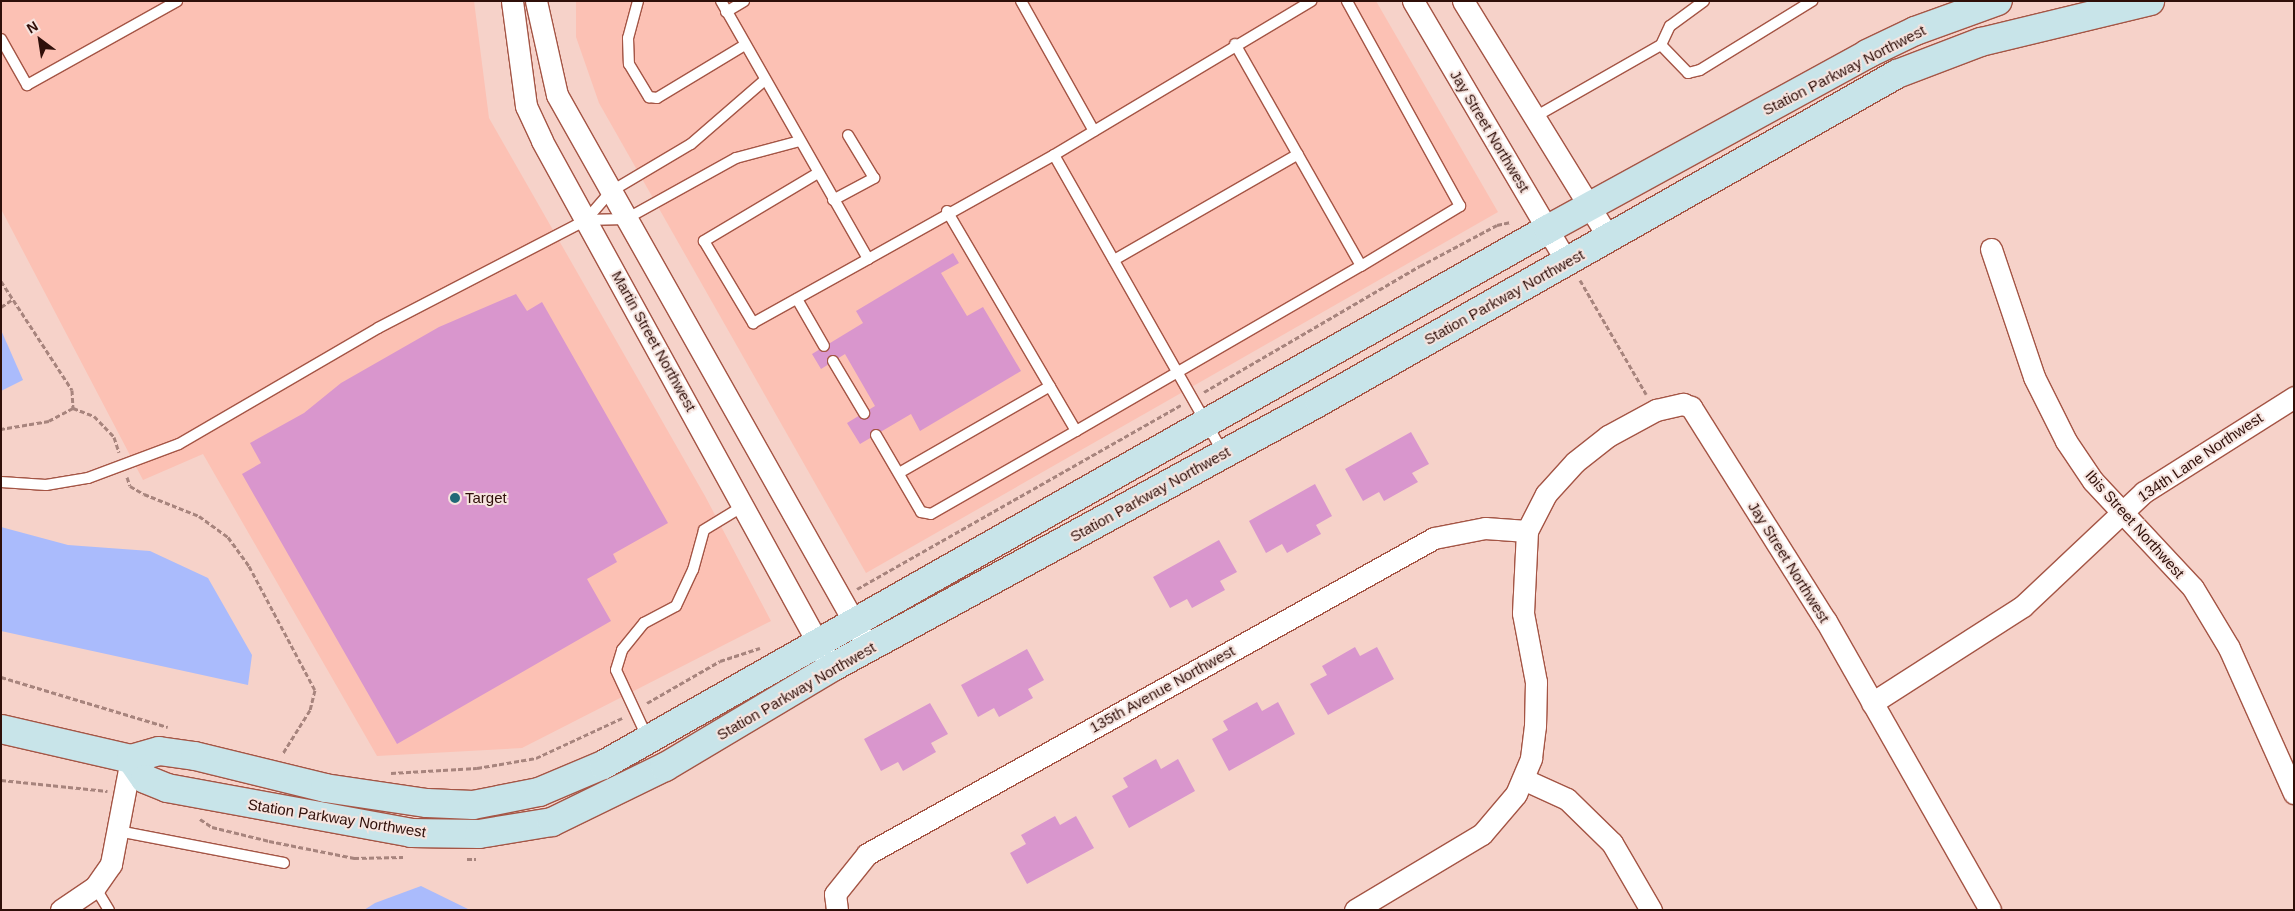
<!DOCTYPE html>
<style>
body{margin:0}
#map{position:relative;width:2295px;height:911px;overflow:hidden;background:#f6d2c9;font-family:Arial,sans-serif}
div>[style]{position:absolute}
.built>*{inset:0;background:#fcc1b4}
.water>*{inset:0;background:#aabbfc}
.building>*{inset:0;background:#d996cd}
.path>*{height:3px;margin-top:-1.5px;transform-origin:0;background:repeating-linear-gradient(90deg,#a7847d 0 5px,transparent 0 7.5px)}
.roads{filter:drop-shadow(1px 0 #a45545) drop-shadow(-1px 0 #a45545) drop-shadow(0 1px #a45545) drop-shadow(0 -1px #a45545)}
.lane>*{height:10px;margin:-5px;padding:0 5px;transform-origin:5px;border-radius:5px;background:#fff}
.street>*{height:21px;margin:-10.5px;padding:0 10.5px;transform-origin:10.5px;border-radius:10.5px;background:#fff}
.secondary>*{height:28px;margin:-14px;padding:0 14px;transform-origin:14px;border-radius:14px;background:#c8e4e9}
.dots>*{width:14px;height:14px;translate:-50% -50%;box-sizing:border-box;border:2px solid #f6e4df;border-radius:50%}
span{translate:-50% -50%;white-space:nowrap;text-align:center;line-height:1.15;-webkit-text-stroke:4px #f6e4df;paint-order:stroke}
.street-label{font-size:15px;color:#2f0f09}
.poi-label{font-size:15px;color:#2f0f09}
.left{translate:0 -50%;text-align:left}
.frame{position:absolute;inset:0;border:2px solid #2f0f09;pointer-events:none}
.north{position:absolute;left:15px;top:15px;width:50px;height:50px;-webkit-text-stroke:4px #f6e4df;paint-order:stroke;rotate:329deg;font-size:14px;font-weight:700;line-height:20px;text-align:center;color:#2f0f09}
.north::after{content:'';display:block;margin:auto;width:18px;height:22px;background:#2f0f09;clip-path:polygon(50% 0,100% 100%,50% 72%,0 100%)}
</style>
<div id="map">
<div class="built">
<div style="clip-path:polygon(1px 1px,474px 1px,489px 118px,705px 496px,771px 621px,522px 748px,377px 756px,203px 454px,143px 480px,1px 209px)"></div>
<div style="clip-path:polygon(576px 1px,1376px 1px,1498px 212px,866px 573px,599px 103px,576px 37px)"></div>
</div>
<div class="water">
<div style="clip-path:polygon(1px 330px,23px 380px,1px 391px)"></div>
<div style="clip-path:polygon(1px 527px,68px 545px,150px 551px,208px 578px,252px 655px,248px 685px,1px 631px)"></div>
<div style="clip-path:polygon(421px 886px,470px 910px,364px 910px,375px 903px)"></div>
</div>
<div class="building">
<div style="clip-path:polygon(953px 253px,959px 263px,941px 273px,967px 316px,983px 307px,1021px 371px,920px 431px,911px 414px,860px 444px,847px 423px,875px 406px,845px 354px,821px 369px,812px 354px,863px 323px,856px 311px)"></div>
<div style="clip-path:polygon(516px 294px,527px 311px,542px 302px,668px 523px,613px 554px,617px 562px,587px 579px,611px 621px,397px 744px,242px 474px,261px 463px,250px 443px,304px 413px,341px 383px,439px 327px)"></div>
<div style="clip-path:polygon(1411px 432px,1429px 464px,1412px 473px,1418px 482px,1384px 501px,1379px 492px,1363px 501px,1345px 469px)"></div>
<div style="clip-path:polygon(1315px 484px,1332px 516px,1316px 525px,1321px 534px,1287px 553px,1282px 544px,1266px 553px,1249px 521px)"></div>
<div style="clip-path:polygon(1219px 540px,1237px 572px,1220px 581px,1225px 590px,1192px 608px,1187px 599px,1170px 608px,1153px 577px)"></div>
<div style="clip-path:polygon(1355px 647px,1360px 656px,1377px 647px,1394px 679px,1328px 715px,1310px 684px,1327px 675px,1322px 666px)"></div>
<div style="clip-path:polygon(1027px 649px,1044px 680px,1028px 689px,1033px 698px,999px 717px,994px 708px,978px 717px,961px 685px)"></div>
<div style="clip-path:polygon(1257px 702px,1262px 711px,1278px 702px,1295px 734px,1229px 771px,1212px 739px,1228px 730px,1223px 721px)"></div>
<div style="clip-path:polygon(930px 703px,948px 734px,931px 743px,936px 752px,903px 771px,898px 762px,881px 771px,864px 739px)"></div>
<div style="clip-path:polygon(1156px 759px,1161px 769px,1178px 759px,1195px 791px,1129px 828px,1112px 796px,1128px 787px,1123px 778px)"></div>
<div style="clip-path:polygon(1055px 816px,1060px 825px,1076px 816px,1094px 848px,1027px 884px,1010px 853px,1026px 844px,1021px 835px)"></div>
</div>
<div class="path">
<div style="left:1580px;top:280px;width:132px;rotate:59.9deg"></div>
<div style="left:1px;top:281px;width:130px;rotate:56.9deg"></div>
<div style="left:72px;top:390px;width:18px;rotate:87deg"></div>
<div style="left:73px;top:408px;width:27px;rotate:152deg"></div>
<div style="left:49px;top:421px;width:49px;rotate:170.5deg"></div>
<div style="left:1px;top:307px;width:14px;rotate:-34deg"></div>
<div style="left:1204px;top:392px;width:250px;rotate:-30.3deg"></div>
<div style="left:1420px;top:266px;width:87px;rotate:-28deg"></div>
<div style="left:1497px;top:225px;width:14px;rotate:-12deg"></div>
<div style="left:73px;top:408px;width:22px;rotate:21deg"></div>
<div style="left:94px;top:416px;width:29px;rotate:46deg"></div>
<div style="left:114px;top:437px;width:16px;rotate:72deg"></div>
<div style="left:127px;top:477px;width:9px;rotate:72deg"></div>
<div style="left:130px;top:486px;width:16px;rotate:30deg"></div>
<div style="left:144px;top:494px;width:59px;rotate:21.8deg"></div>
<div style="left:199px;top:516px;width:36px;rotate:36deg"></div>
<div style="left:228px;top:537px;width:36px;rotate:54deg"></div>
<div style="left:249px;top:566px;width:140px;rotate:62deg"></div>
<div style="left:315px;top:690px;width:21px;rotate:104deg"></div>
<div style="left:310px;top:710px;width:51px;rotate:122.1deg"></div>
<div style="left:857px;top:589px;width:373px;rotate:-29.6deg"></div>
<div style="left:1px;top:677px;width:174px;rotate:16.7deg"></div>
<div style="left:647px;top:703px;width:84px;rotate:-29.9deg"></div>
<div style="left:720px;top:661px;width:42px;rotate:-18deg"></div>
<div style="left:391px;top:773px;width:86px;rotate:-3.3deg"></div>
<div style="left:477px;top:768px;width:60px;rotate:-9.6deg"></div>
<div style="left:536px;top:758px;width:95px;rotate:-24.9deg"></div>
<div style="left:1px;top:780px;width:107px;rotate:5.9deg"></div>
<div style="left:200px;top:819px;width:14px;rotate:34deg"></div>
<div style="left:212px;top:827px;width:59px;rotate:13.8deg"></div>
<div style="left:269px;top:841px;width:87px;rotate:11.3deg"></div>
<div style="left:354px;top:858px;width:49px;rotate:-1.2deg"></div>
<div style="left:467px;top:859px;width:9px"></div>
</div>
<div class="roads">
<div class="lane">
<div style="left:638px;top:1px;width:38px;rotate:105deg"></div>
<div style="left:628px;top:38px;width:26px;rotate:88deg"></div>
<div style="left:629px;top:64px;width:39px;rotate:59deg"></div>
<div style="left:649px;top:97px;width:8px;rotate:7deg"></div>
<div style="left:657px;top:98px;width:103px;rotate:-31.1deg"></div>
<div style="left:721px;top:1px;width:297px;rotate:60.3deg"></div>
<div style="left:868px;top:259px;width:213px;rotate:-29.2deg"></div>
<div style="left:1054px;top:155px;width:300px;rotate:-30.9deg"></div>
<div style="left:1021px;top:1px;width:149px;rotate:60.7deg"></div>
<div style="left:726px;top:12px;width:21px;rotate:-31deg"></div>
<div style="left:1px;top:39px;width:53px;rotate:60.5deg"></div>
<div style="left:27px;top:85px;width:172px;rotate:-29.2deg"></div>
<div style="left:1235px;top:44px;width:255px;rotate:60.4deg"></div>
<div style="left:1361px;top:266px;width:116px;rotate:-31.2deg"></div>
<div style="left:1460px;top:206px;width:234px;rotate:-118.9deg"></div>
<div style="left:1661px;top:45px;width:39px;rotate:46deg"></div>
<div style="left:1688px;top:73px;width:12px;rotate:-14deg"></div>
<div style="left:1700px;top:70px;width:132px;rotate:-31.6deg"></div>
<div style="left:1533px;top:118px;width:147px;rotate:-29.7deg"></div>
<div style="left:1661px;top:45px;width:21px;rotate:-65deg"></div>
<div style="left:1670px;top:26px;width:42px;rotate:-36.3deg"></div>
<div style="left:1054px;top:155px;width:342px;rotate:60.4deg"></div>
<div style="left:818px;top:173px;width:133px;rotate:149.2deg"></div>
<div style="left:704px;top:241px;width:96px;rotate:59.1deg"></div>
<div style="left:753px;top:323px;width:132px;rotate:-29.1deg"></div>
<div style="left:833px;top:200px;width:47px;rotate:-28.2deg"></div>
<div style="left:874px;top:178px;width:50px;rotate:-121.2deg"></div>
<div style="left:947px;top:211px;width:255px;rotate:59.6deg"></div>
<div style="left:1076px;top:431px;width:329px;rotate:-30.1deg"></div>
<div style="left:586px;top:220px;width:40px;rotate:-1.4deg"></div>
<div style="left:626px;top:219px;width:126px;rotate:-29deg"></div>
<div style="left:736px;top:158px;width:66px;rotate:-14.9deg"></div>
<div style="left:1114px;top:260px;width:212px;rotate:-29.9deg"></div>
<div style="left:797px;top:299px;width:54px;rotate:60.1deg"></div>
<div style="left:833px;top:361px;width:61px;rotate:59.2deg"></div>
<div style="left:876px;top:435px;width:89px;rotate:59.7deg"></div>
<div style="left:921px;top:512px;width:10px;rotate:11deg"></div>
<div style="left:931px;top:514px;width:167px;rotate:-29.8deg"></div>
<div style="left:899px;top:473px;width:174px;rotate:-29.9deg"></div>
<div style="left:1px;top:482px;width:45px;rotate:3.8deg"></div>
<div style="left:46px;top:485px;width:43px;rotate:-9.5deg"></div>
<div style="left:88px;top:478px;width:97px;rotate:-20.5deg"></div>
<div style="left:179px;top:444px;width:230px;rotate:-30.2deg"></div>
<div style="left:378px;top:328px;width:234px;rotate:-27.4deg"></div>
<div style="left:586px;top:220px;width:37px;rotate:-49deg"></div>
<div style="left:610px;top:192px;width:94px;rotate:-30.7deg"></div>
<div style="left:691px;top:144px;width:98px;rotate:-40.9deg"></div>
<div style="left:648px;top:739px;width:76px;rotate:-114.9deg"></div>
<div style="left:616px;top:670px;width:21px;rotate:-73deg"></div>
<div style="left:622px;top:650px;width:35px;rotate:-51deg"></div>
<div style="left:644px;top:623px;width:36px;rotate:-28deg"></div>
<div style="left:676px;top:606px;width:40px;rotate:-65deg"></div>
<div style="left:693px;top:570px;width:41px;rotate:-74.6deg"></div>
<div style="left:704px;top:530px;width:48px;rotate:-31.4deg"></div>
<div style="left:118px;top:831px;width:169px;rotate:10.9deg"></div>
<div style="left:95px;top:887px;width:27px;rotate:59deg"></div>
</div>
<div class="street">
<div style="left:512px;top:1px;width:106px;rotate:82.4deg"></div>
<div style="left:526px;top:106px;width:38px;rotate:65deg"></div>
<div style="left:542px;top:141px;width:588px;rotate:61.21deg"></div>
<div style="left:536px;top:1px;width:96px;rotate:77.4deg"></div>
<div style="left:557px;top:95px;width:621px;rotate:60.59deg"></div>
<div style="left:1413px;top:1px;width:302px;rotate:59.5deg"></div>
<div style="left:1463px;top:1px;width:278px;rotate:58.4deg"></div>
<div style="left:1991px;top:249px;width:135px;rotate:71.4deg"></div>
<div style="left:2034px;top:377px;width:72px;rotate:63.4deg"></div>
<div style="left:2066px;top:441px;width:48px;rotate:56deg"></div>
<div style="left:2093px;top:481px;width:146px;rotate:46.9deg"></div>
<div style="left:2193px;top:588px;width:70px;rotate:59deg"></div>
<div style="left:2229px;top:648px;width:159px;rotate:65.9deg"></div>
<div style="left:1872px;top:703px;width:179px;rotate:-32.7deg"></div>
<div style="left:2023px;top:606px;width:166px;rotate:-43.3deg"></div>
<div style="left:2144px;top:492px;width:178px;rotate:-32.3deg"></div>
<div style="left:1523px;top:779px;width:48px;rotate:24.4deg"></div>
<div style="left:1567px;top:799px;width:63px;rotate:44.4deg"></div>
<div style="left:1612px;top:843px;width:78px;rotate:59.8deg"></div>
<div style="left:61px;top:910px;width:41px;rotate:-34.1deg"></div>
<div style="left:95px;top:887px;width:28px;rotate:-55deg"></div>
<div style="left:111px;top:864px;width:107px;rotate:-79.2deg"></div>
<div style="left:837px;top:910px;width:16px;rotate:-97deg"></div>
<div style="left:835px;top:894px;width:51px;rotate:-51.3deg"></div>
<div style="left:867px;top:854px;width:649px;rotate:-29.13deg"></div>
<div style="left:1434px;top:538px;width:52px;rotate:-11.1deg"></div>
<div style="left:1485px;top:528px;width:42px;rotate:4.1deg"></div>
<div style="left:1355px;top:910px;width:148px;rotate:-30.9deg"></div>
<div style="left:1482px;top:834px;width:52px;rotate:-49.6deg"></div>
<div style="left:1516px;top:794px;width:39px;rotate:-67deg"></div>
<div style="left:1531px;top:758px;width:32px;rotate:-83deg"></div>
<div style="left:1535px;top:726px;width:44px;rotate:-88.7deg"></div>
<div style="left:1536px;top:682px;width:70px;rotate:-100.7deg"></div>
<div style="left:1523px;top:613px;width:82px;rotate:-87.2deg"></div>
<div style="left:1527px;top:531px;width:42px;rotate:-62.8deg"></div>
<div style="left:1546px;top:494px;width:43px;rotate:-47.8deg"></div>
<div style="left:1575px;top:462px;width:42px;rotate:-38.2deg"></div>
<div style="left:1608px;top:436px;width:55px;rotate:-28.4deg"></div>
<div style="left:1656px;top:410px;width:28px;rotate:-13deg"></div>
<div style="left:1683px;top:404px;width:9px;rotate:21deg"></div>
<div style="left:1691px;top:407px;width:253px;rotate:57.8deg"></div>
<div style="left:1826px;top:621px;width:332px;rotate:60.4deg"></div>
</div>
<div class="secondary">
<div style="left:1px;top:729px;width:133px;rotate:13deg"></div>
<div style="left:131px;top:759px;width:29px;rotate:-16deg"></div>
<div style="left:159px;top:751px;width:36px;rotate:8deg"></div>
<div style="left:195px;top:756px;width:134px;rotate:13.8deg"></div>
<div style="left:325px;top:788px;width:103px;rotate:8.4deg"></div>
<div style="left:427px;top:803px;width:46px;rotate:2.5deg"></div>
<div style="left:473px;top:805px;width:67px;rotate:-11.1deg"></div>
<div style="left:539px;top:792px;width:69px;rotate:-22.9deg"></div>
<div style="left:603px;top:765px;width:1086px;rotate:-29.56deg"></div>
<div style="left:1548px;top:229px;width:364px;rotate:-28.7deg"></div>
<div style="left:1867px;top:54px;width:53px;rotate:-25.6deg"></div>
<div style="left:1915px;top:31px;width:88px;rotate:-19.9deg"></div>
<div style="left:131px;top:759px;width:24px;rotate:55deg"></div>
<div style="left:145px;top:779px;width:24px;rotate:22deg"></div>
<div style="left:167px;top:788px;width:248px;rotate:10.4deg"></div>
<div style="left:411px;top:833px;width:68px;rotate:0.8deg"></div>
<div style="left:479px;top:834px;width:74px;rotate:-9.3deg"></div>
<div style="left:552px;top:822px;width:126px;rotate:-26deg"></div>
<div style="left:665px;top:767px;width:193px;rotate:-30.8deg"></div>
<div style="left:831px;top:668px;width:556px;rotate:-28.59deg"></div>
<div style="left:1319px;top:402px;width:665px;rotate:-29.57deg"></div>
<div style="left:1897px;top:74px;width:90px;rotate:-20.9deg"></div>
<div style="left:1981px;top:42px;width:174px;rotate:-13.6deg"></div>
</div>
</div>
<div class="dots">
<div style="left:455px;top:498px;background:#216977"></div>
</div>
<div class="street-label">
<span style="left:1844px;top:70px;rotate:-27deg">Station Parkway Northwest</span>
<span style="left:1490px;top:131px;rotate:59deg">Jay Street Northwest</span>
<span style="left:1504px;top:297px;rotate:-29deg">Station Parkway Northwest</span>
<span style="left:654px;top:341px;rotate:61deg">Martin Street Northwest</span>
<span style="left:2200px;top:457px;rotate:-34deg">134th Lane Northwest</span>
<span style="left:1150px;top:494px;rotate:-29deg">Station Parkway Northwest</span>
<span style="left:2135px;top:524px;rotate:48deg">Ibis Street Northwest</span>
<span style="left:1789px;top:562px;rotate:58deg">Jay Street Northwest</span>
<span style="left:1162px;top:689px;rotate:-29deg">135th Avenue Northwest</span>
<span style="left:796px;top:691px;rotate:-30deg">Station Parkway Northwest</span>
<span style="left:337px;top:818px;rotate:9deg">Station Parkway Northwest</span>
</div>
<div class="poi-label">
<span class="left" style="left:465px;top:498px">Target</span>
</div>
<div class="frame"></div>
<div class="north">N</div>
</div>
